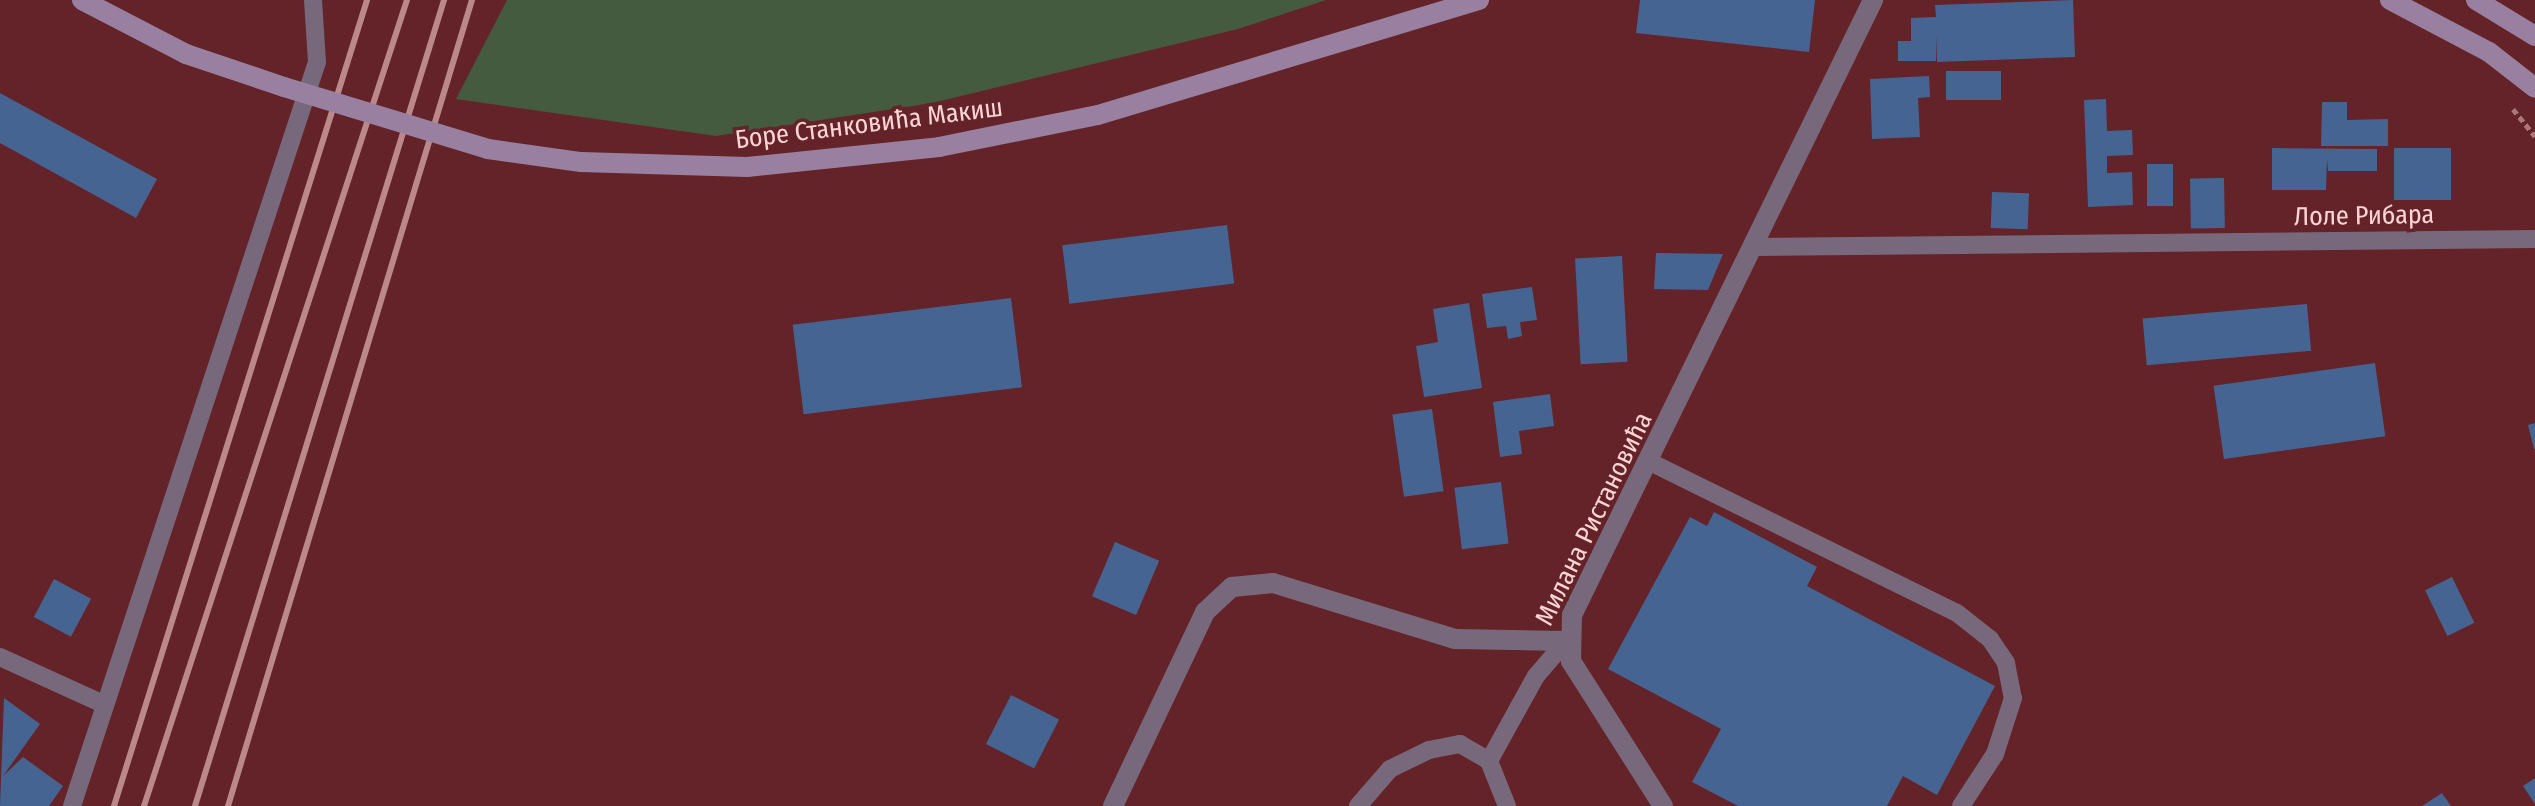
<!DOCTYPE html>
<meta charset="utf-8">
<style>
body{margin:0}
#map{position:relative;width:2535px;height:806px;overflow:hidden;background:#632328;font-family:"Fira Sans Condensed",sans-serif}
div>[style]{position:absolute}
.green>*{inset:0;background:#455b3f}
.building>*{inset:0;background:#466492;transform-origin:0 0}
.path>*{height:5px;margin-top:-2.5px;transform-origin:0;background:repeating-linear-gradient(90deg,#ac7779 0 6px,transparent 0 10px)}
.lane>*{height:18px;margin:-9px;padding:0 9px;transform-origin:9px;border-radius:9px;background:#78687c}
.street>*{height:20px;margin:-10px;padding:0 10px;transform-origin:10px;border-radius:10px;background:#78687c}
.secondary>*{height:20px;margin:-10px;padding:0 10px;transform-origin:10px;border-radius:10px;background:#9980a0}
.rail>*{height:6px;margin:-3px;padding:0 3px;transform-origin:3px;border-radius:3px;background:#bc898a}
.secondary-bridge>*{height:20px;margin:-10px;padding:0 10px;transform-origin:10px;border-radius:10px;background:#9980a0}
span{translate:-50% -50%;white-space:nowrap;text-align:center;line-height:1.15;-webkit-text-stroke:7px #632328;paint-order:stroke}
.street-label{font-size:26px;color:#ffd6d5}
</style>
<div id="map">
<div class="green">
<div style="clip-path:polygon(507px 0,1326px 0,1238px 29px,932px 103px,716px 136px,456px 99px)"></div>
</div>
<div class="building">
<div style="clip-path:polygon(1640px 0,1815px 0,1809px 52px,1636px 33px)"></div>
<div style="clip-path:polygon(2073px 0,2075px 57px,1937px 62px,1936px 35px,1936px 61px,1898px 61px,1898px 41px,1911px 41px,1911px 18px,1936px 17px,1935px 5px)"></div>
<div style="left:2001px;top:71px;width:29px;height:55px;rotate:90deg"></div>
<div style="clip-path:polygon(1929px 76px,1930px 97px,1918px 98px,1920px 137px,1872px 139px,1870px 79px)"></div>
<div style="clip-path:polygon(0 93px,157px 179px,136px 218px,0 143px)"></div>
<div style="clip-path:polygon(2106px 99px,2107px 131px,2132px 130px,2133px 155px,2107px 156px,2107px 173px,2132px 172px,2133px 205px,2088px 207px,2084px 100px)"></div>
<div style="clip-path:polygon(2322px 102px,2347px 102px,2347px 120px,2388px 119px,2388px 146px,2321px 146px)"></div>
<div style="clip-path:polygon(2272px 148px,2377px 149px,2377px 171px,2328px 171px,2327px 159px,2326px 190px,2272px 190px)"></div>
<div style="left:2394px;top:148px;width:57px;height:52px"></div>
<div style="left:2147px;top:164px;width:26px;height:42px"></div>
<div style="left:2224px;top:178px;width:50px;height:34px;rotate:89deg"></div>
<div style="left:1992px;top:192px;width:37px;height:36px;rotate:2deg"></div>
<div style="left:1227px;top:225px;width:59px;height:166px;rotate:83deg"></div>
<div style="clip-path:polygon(1656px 253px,1723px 254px,1708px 290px,1654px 289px)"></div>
<div style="left:1622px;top:256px;width:106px;height:47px;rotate:87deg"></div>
<div style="clip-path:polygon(1532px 287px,1537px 320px,1520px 322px,1522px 336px,1508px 339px,1506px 326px,1487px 328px,1482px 294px)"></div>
<div style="left:1011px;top:298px;width:90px;height:220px;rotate:83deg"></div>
<div style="clip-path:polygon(1469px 303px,1482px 388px,1424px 397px,1416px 346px,1438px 342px,1433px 309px)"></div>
<div style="left:2307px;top:304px;width:47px;height:165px;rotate:85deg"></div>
<div style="left:2375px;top:363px;width:74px;height:163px;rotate:82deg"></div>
<div style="clip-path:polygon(1550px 394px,1554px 426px,1519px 431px,1522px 454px,1500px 457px,1493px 402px)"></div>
<div style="left:1432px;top:409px;width:83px;height:40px;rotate:82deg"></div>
<div style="clip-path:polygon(2535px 423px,2535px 449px,2534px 449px,2528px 425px)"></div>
<div style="left:1501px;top:482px;width:62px;height:47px;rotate:83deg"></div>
<div style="clip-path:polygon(1714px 512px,1817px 567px,1807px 586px,1995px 686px,1937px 795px,1903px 776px,1887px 806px,1738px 806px,1692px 782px,1721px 729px,1608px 669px,1690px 517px,1707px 526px)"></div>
<div style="left:1115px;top:542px;width:48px;height:59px;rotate:23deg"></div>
<div style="left:2452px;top:577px;width:51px;height:30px;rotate:64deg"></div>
<div style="left:54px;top:579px;width:42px;height:43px;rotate:28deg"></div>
<div style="left:1011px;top:695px;width:54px;height:55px;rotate:27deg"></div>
<div style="clip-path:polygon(4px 698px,40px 724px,3px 776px,23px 757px,63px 786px,49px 806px,0 806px)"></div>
<div style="clip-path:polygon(2535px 778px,2535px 804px,2523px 786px)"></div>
<div style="clip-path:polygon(2442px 793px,2451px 806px,2422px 806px)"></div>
</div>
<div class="path">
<div style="left:2513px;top:109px;width:35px;rotate:51deg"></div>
</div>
<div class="lane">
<div style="left:1756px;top:247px;width:779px;rotate:-0.59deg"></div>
<div style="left:1650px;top:462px;width:342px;rotate:26.2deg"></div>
<div style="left:1957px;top:613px;width:42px;rotate:38.2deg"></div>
<div style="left:1990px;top:639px;width:29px;rotate:56deg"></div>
<div style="left:2006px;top:663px;width:36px;rotate:79deg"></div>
<div style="left:2013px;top:698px;width:59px;rotate:107.8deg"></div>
<div style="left:1995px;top:754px;width:62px;rotate:123.2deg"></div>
<div style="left:0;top:657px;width:111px;rotate:24.5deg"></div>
<div style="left:72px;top:806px;width:783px;rotate:-71.77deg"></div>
<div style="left:317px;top:62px;width:62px;rotate:-93.7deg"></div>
<div style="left:1358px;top:806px;width:49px;rotate:-49.1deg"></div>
<div style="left:1390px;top:769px;width:43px;rotate:-26deg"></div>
<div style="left:1429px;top:750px;width:32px;rotate:-11deg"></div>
<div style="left:1460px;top:744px;width:34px;rotate:30deg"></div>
<div style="left:1507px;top:806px;width:48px;rotate:-111.8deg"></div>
<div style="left:1489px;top:761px;width:97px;rotate:-61.1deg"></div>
<div style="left:1536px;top:676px;width:46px;rotate:-49.4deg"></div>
</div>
<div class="street">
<div style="left:1113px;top:806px;width:215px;rotate:-64.6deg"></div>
<div style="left:1205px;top:612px;width:37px;rotate:-43deg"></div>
<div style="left:1232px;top:587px;width:41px;rotate:-5.6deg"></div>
<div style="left:1273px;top:583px;width:190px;rotate:17.1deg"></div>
<div style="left:1455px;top:639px;width:111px;rotate:1deg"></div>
<div style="left:1663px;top:806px;width:172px;rotate:-122.4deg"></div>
<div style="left:1571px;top:661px;width:46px;rotate:-88.8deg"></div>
<div style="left:1572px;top:615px;width:685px;rotate:-63.92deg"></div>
</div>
<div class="secondary">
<div style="left:82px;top:0;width:117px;rotate:27.4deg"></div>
<div style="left:186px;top:54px;width:103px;rotate:18.6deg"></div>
<div style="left:2390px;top:0;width:112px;rotate:27.7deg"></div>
<div style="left:2489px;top:52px;width:58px;rotate:38deg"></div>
<div style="left:2476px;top:0;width:69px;rotate:31.4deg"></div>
<div style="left:488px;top:149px;width:94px;rotate:8deg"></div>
<div style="left:581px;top:162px;width:166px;rotate:1.7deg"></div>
<div style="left:747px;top:167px;width:193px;rotate:-5.9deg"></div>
<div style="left:939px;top:147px;width:162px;rotate:-11.4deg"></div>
<div style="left:1098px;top:115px;width:398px;rotate:-16.8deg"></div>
</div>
<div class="rail">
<div style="left:114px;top:806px;width:845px;rotate:-72.57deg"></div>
<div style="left:144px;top:806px;width:848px;rotate:-71.93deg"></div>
<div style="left:195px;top:806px;width:844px;rotate:-72.83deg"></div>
<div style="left:228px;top:806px;width:842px;rotate:-73.16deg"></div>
</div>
<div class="secondary-bridge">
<div style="left:284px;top:87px;width:213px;rotate:16.9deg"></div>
</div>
<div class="street-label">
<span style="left:869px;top:124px;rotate:-7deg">Боре Станковића Макиш</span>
<span style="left:2364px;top:216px;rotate:-1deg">Лоле Рибара</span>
<span style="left:1594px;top:519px;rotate:-64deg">Милана Ристановића</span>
</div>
</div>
